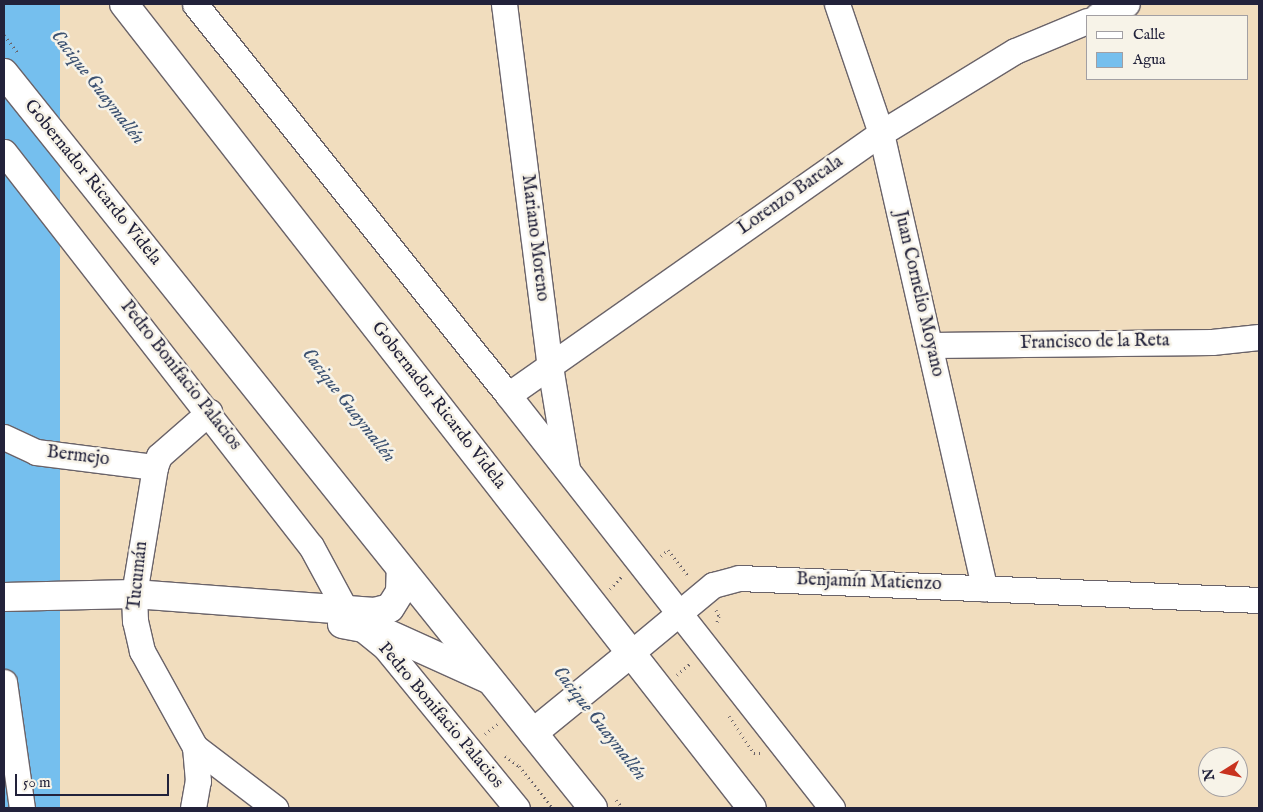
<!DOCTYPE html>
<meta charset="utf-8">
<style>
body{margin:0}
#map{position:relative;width:1263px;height:812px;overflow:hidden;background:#f1ddbe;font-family:"IM FELL English",serif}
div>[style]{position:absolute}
.water>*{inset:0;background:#75bfee;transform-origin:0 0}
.pier>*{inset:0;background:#f1ddbe;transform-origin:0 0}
.path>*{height:3px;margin-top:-1.5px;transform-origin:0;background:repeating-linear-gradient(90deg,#6a6369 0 1px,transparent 0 5px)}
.roads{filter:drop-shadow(1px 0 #6a6369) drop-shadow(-1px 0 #6a6369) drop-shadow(0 1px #6a6369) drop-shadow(0 -1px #6a6369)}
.minor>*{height:25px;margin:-12.5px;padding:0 12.5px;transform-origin:12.5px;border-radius:12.5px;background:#fff}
.tertiary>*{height:28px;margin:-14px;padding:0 14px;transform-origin:14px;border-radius:14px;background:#fff}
.trunk>*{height:28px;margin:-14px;padding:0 14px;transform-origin:14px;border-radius:14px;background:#fff}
span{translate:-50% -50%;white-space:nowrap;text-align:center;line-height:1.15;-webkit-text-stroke:5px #f7f3e8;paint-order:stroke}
.street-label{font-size:18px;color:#22223b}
.water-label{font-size:19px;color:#3b5171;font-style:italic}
.frame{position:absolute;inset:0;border:5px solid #22223b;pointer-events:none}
.legend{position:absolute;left:1086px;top:15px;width:162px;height:65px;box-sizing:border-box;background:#f7f3e8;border:1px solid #a29fa3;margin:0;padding:6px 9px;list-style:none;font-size:15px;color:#22223b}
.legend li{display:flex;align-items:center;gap:10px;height:25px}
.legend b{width:25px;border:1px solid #a29fa3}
.north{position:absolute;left:1198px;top:747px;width:50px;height:50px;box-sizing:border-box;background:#f7f3e8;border:1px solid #a29fa3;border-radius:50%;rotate:260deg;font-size:14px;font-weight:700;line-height:20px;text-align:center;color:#22223b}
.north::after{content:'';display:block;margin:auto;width:18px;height:22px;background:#c8321e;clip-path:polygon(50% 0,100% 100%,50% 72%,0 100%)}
.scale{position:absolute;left:15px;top:774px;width:154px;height:22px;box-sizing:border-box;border:2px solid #22223b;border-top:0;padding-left:6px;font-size:15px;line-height:18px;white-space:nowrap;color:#22223b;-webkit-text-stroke:4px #f7f3e8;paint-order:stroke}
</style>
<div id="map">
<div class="water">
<div style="left:4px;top:4px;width:56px;height:1023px"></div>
</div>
<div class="pier">
<div style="left:579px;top:660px;width:49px;height:46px;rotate:52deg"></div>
</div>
<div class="path">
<div style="left:4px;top:35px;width:24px;rotate:52deg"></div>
<div style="left:661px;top:556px;width:9px;rotate:-41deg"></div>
<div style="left:668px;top:550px;width:33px;rotate:52deg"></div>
<div style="left:610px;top:589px;width:19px;rotate:-47deg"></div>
<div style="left:716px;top:610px;width:7px;rotate:63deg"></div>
<div style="left:719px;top:616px;width:9px;rotate:108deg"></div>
<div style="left:677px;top:675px;width:18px;rotate:-41deg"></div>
<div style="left:729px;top:716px;width:45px;rotate:56deg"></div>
<div style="left:754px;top:753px;width:7px"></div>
<div style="left:485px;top:734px;width:16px;rotate:-38deg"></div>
<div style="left:505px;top:756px;width:17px;rotate:36deg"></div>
<div style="left:519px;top:766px;width:54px;rotate:51deg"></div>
<div style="left:616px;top:800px;width:11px;rotate:49deg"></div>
</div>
<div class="roads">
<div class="minor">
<div style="left:195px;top:4px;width:501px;rotate:51.32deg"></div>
<div style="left:508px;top:395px;width:525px;rotate:51.89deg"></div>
<div style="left:504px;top:4px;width:365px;rotate:82.8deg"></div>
<div style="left:550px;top:366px;width:104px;rotate:80.6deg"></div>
<div style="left:837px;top:4px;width:136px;rotate:71.2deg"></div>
<div style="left:881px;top:133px;width:467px;rotate:77.2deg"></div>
<div style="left:1097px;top:16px;width:32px;rotate:-22deg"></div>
<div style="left:4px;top:152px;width:499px;rotate:52.1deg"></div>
<div style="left:311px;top:546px;width:72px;rotate:61.6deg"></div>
<div style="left:931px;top:345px;width:281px;rotate:-0.6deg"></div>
<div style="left:1212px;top:342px;width:47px;rotate:-6.1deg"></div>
<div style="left:508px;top:395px;width:456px;rotate:-35.1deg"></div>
<div style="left:881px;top:133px;width:157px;rotate:-31.5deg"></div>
<div style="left:1015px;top:51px;width:78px;rotate:-22.6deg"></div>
<div style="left:4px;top:437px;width:35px;rotate:25deg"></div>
<div style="left:36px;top:452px;width:120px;rotate:7.2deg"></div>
<div style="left:359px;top:626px;width:33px;rotate:39deg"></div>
<div style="left:385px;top:647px;width:208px;rotate:50.7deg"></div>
<div style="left:631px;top:653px;width:107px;rotate:-39.7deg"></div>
<div style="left:713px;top:585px;width:27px;rotate:-15deg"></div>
<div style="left:739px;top:578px;width:520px;rotate:2.42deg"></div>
<div style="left:4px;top:682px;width:127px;rotate:81.9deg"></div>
<div style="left:195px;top:747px;width:101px;rotate:37.3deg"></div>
<div style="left:193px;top:808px;width:27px;rotate:-80deg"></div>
<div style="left:198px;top:781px;width:34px;rotate:-95deg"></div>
<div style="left:195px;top:747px;width:110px;rotate:-118.9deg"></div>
<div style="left:142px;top:651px;width:31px;rotate:-103deg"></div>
<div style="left:135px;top:621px;width:27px;rotate:-92deg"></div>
<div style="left:134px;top:594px;width:129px;rotate:-80.6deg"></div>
<div style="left:155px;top:467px;width:12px;rotate:-70deg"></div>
<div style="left:159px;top:456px;width:67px;rotate:-41.3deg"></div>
</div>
<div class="tertiary">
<div style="left:4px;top:597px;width:130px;rotate:-1.3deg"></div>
<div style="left:134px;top:594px;width:241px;rotate:4.3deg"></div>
<div style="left:374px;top:612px;width:16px;rotate:-14deg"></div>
<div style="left:390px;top:608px;width:19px;rotate:-58deg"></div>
<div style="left:400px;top:592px;width:23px;rotate:-88deg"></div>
<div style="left:342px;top:624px;width:43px;rotate:10.8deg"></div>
<div style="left:384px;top:632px;width:114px;rotate:24.3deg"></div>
<div style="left:533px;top:733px;width:127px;rotate:-39.2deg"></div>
</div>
<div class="trunk">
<div style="left:124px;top:4px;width:1020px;rotate:52.01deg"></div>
<div style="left:4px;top:73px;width:942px;rotate:51.29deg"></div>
</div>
</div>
<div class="street-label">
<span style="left:92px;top:183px;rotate:51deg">Gobernador Ricardo Videla</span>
<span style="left:791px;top:196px;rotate:-35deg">Lorenzo Barcala</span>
<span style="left:534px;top:238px;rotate:83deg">Mariano Moreno</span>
<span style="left:918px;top:294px;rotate:77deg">Juan Cornelio Moyano</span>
<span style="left:1095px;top:343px;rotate:-1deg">Francisco de la Reta</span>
<span style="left:180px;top:376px;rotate:52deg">Pedro Bonifacio Palacios</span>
<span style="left:438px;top:406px;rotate:52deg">Gobernador Ricardo Videla</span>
<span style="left:78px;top:457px;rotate:7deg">Bermejo</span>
<span style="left:139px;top:576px;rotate:-84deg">Tucumán</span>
<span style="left:869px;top:583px;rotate:2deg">Benjamín Matienzo</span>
<span style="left:440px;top:716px;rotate:50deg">Pedro Bonifacio Palacios</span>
</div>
<div class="water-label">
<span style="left:97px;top:88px;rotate:52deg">Cacique Guaymallén</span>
<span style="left:348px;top:406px;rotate:52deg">Cacique Guaymallén</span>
<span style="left:599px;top:724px;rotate:52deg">Cacique Guaymallén</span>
</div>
<div class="frame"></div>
<ul class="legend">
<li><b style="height:6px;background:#fff"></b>Calle</li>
<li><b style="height:14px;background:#75bfee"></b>Agua</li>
</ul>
<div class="north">N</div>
<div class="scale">50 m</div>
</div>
